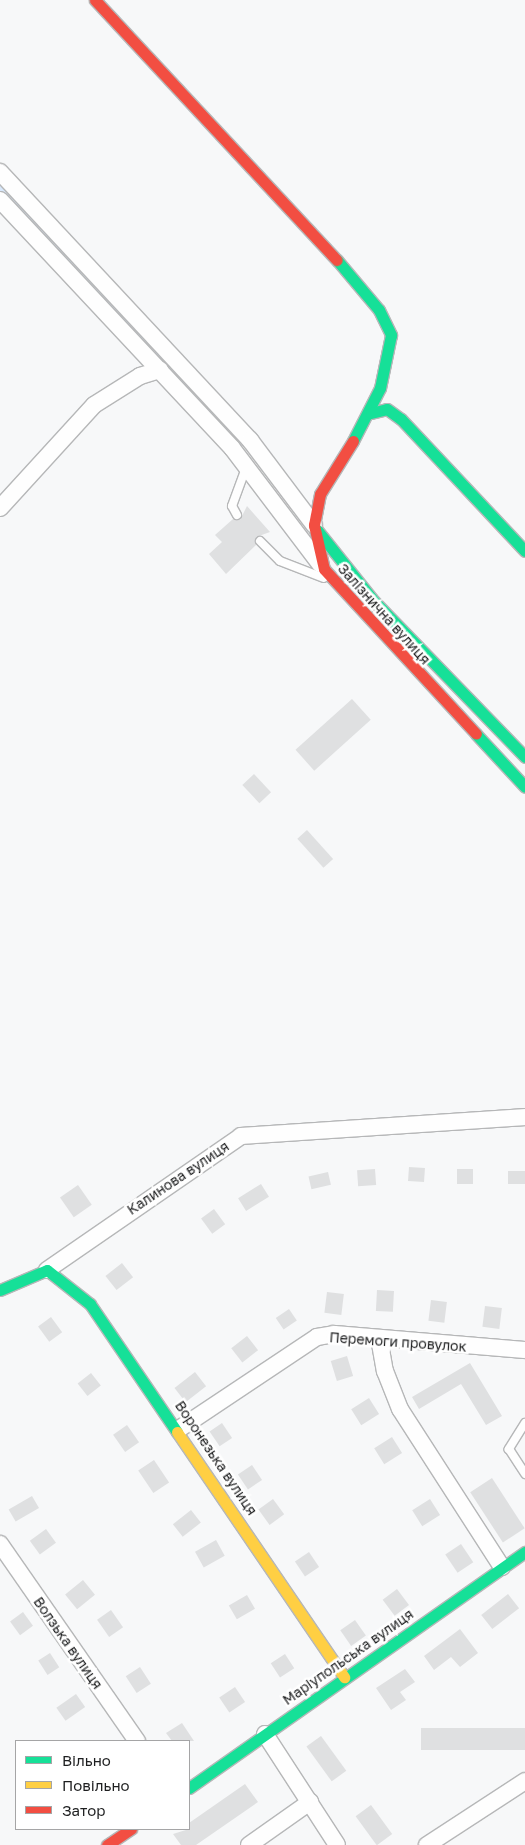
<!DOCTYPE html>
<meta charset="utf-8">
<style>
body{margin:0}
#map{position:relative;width:525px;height:1845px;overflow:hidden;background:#f7f8f9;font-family:"Golos Text",sans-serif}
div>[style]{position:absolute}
.green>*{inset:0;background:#d8e8fb;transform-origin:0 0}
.building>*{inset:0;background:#dfe0e1;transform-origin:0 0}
.roads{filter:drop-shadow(1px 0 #b6b7b8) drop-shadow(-1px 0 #b6b7b8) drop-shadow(0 1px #b6b7b8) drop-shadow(0 -1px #b6b7b8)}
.lane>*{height:8px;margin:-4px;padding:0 4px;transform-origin:4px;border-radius:4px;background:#fefefe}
.street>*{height:16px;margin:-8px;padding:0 8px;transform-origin:8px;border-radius:8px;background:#fefefe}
.fast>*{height:11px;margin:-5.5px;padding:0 5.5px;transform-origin:5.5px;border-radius:5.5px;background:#16e098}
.slow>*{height:11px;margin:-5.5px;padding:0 5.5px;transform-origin:5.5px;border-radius:5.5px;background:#ffcf43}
.jam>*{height:11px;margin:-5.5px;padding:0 5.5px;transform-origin:5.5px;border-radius:5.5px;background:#f24e42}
span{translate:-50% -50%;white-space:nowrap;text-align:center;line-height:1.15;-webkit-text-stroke:5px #fff;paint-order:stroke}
.street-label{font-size:14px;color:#1e1f20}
.legend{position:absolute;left:15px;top:1740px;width:175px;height:90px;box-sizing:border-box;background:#fff;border:1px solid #a5a5a6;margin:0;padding:6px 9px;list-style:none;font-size:15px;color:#1e1f20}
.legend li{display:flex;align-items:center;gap:10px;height:25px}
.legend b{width:25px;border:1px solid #a5a5a6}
</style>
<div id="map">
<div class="green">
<div style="left:0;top:184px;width:335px;height:7px;rotate:47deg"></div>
</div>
<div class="building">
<div style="clip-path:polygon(247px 506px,270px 532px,256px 537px,256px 545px,226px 574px,209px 554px,222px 542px,215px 535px,233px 519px,240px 520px)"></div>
<div style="left:352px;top:699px;width:28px;height:76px;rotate:48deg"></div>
<div style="left:254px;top:774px;width:25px;height:16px;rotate:47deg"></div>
<div style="left:307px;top:830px;width:39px;height:13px;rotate:48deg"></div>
<div style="left:409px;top:1167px;width:16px;height:14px;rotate:4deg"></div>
<div style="left:375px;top:1169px;width:16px;height:18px;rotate:86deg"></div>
<div style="left:457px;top:1169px;width:16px;height:15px"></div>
<div style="left:508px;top:1171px;width:17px;height:13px"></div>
<div style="left:328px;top:1172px;width:13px;height:20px;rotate:77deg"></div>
<div style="left:261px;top:1184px;width:15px;height:27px;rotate:58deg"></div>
<div style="left:78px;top:1185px;width:24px;height:22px;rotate:55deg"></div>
<div style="left:214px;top:1209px;width:19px;height:16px;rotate:54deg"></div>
<div style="left:122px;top:1263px;width:18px;height:21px;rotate:52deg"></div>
<div style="left:377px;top:1290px;width:17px;height:21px;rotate:3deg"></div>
<div style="left:327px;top:1292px;width:17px;height:21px;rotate:7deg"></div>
<div style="left:431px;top:1300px;width:16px;height:21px;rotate:7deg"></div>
<div style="left:485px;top:1306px;width:17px;height:21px;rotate:7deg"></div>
<div style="left:289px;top:1309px;width:14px;height:16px;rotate:56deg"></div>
<div style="left:51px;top:1317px;width:19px;height:16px;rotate:54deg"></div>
<div style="left:247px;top:1336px;width:18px;height:20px;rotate:52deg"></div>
<div style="left:347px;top:1356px;width:21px;height:17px;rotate:73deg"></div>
<div style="clip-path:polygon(470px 1363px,502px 1416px,486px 1425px,461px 1384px,419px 1409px,412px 1397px)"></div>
<div style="left:195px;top:1372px;width:18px;height:26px;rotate:52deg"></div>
<div style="left:91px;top:1373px;width:16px;height:17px;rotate:52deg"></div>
<div style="left:369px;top:1398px;width:19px;height:21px;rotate:58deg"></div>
<div style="left:222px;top:1423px;width:18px;height:15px;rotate:56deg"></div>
<div style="left:127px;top:1425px;width:21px;height:17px;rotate:55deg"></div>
<div style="left:392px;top:1437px;width:19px;height:21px;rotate:58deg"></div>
<div style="left:154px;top:1460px;width:27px;height:19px;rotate:56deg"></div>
<div style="left:252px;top:1465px;width:18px;height:17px;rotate:56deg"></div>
<div style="left:492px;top:1478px;width:60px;height:26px;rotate:57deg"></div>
<div style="left:32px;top:1496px;width:14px;height:27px;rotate:60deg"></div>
<div style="left:273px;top:1499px;width:19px;height:18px;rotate:54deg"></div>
<div style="left:430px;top:1499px;width:19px;height:21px;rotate:58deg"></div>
<div style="left:191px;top:1510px;width:16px;height:23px;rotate:52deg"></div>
<div style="left:46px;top:1529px;width:17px;height:20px;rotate:54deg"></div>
<div style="left:216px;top:1540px;width:18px;height:24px;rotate:61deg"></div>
<div style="left:461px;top:1544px;width:22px;height:19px;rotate:56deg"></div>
<div style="left:309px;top:1552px;width:18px;height:17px;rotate:56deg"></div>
<div style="left:83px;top:1580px;width:19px;height:23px;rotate:51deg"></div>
<div style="left:397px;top:1589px;width:20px;height:18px;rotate:53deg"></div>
<div style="left:508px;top:1594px;width:18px;height:34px;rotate:52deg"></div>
<div style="left:247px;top:1595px;width:16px;height:21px;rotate:60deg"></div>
<div style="left:111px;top:1610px;width:21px;height:17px;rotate:55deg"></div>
<div style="left:23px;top:1612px;width:17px;height:16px;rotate:54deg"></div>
<div style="left:355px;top:1620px;width:19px;height:18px;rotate:55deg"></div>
<div style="clip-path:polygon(460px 1629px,478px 1653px,460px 1667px,451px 1657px,434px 1670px,424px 1656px)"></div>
<div style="left:50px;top:1653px;width:17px;height:14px;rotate:57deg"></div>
<div style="left:285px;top:1654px;width:17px;height:17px;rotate:57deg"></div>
<div style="left:140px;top:1667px;width:20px;height:17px;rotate:57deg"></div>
<div style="clip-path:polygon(405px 1669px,415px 1682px,400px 1692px,406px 1700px,391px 1710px,376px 1688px)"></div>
<div style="left:235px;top:1687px;width:18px;height:19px;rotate:56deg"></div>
<div style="left:76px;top:1694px;width:16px;height:24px;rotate:55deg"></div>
<div style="clip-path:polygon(182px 1723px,194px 1741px,172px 1741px,166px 1733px)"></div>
<div style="left:525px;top:1728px;width:22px;height:104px;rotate:90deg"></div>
<div style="left:321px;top:1736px;width:43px;height:18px;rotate:54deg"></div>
<div style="clip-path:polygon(245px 1784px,258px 1802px,196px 1845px,181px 1845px,173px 1834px,189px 1829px,189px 1823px)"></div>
<div style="left:371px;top:1805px;width:36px;height:19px;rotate:54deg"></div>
</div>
<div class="roads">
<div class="lane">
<div style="left:237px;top:515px;width:10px;rotate:-119deg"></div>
<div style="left:232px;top:506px;width:40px;rotate:-69.8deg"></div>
<div style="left:260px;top:541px;width:28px;rotate:45deg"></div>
<div style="left:280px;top:561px;width:47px;rotate:21.1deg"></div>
<div style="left:525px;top:1423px;width:31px;rotate:122deg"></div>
<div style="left:509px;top:1449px;width:30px;rotate:57deg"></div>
</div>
<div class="street">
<div style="left:0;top:172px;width:367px;rotate:47deg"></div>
<div style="left:250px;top:440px;width:106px;rotate:53deg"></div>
<div style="left:0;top:200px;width:340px;rotate:46.9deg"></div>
<div style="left:232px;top:448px;width:146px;rotate:52.8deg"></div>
<div style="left:0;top:508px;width:139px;rotate:-47.6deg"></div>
<div style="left:94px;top:405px;width:54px;rotate:-32.2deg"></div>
<div style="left:140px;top:376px;width:21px;rotate:-17deg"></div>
<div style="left:47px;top:1270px;width:236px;rotate:-34.6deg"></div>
<div style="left:241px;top:1136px;width:285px;rotate:-3.8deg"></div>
<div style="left:379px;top:1338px;width:34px;rotate:80deg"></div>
<div style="left:385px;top:1371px;width:41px;rotate:68.5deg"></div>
<div style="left:400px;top:1409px;width:188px;rotate:57.2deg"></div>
<div style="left:179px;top:1429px;width:166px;rotate:-33.7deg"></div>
<div style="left:317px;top:1337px;width:17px;rotate:-10deg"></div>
<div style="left:334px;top:1334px;width:192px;rotate:4.8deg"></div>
<div style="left:0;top:1544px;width:240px;rotate:55.2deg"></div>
<div style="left:265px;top:1734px;width:132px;rotate:57deg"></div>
<div style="left:249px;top:1845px;width:75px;rotate:-35.2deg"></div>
<div style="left:427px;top:1845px;width:117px;rotate:-33.1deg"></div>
</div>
<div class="fast">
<div style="left:337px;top:260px;width:65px;rotate:50deg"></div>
<div style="left:379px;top:310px;width:28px;rotate:64deg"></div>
<div style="left:391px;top:335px;width:54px;rotate:101.7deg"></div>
<div style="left:380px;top:388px;width:59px;rotate:117deg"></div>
<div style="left:371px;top:413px;width:16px;rotate:-14deg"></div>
<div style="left:387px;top:409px;width:17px;rotate:36deg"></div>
<div style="left:401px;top:419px;width:181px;rotate:46.8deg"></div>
<div style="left:317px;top:530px;width:88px;rotate:51.4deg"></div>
<div style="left:372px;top:599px;width:220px;rotate:45.9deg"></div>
<div style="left:476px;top:734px;width:72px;rotate:47.2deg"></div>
<div style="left:0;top:1290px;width:51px;rotate:-23.1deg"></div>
<div style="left:47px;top:1270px;width:55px;rotate:38.3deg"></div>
<div style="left:90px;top:1304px;width:155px;rotate:55.8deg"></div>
<div style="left:189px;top:1788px;width:411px;rotate:-35.1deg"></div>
</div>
<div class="slow">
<div style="left:177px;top:1432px;width:297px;rotate:55.7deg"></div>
</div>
<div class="jam">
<div style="left:95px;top:0;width:355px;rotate:47.1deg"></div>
<div style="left:353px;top:441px;width:62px;rotate:121.9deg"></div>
<div style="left:320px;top:494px;width:32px;rotate:101deg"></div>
<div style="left:314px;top:525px;width:45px;rotate:77.2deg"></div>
<div style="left:324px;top:569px;width:224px;rotate:47.3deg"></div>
<div style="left:107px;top:1845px;width:29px;rotate:-34deg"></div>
</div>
</div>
<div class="street-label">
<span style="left:384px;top:614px;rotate:48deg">Залізнична вулиця</span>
<span style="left:178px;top:1178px;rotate:-34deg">Калинова вулиця</span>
<span style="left:398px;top:1342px;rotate:4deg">Перемоги провулок</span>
<span style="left:216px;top:1458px;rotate:56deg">Воронезька вулиця</span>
<span style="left:68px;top:1643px;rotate:55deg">Волзька вулиця</span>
<span style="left:348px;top:1657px;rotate:-35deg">Маріупольська вулиця</span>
</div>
<ul class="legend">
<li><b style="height:6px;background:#16e098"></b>Вільно</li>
<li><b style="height:6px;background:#ffcf43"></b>Повільно</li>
<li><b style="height:6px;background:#f24e42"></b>Затор</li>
</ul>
</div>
